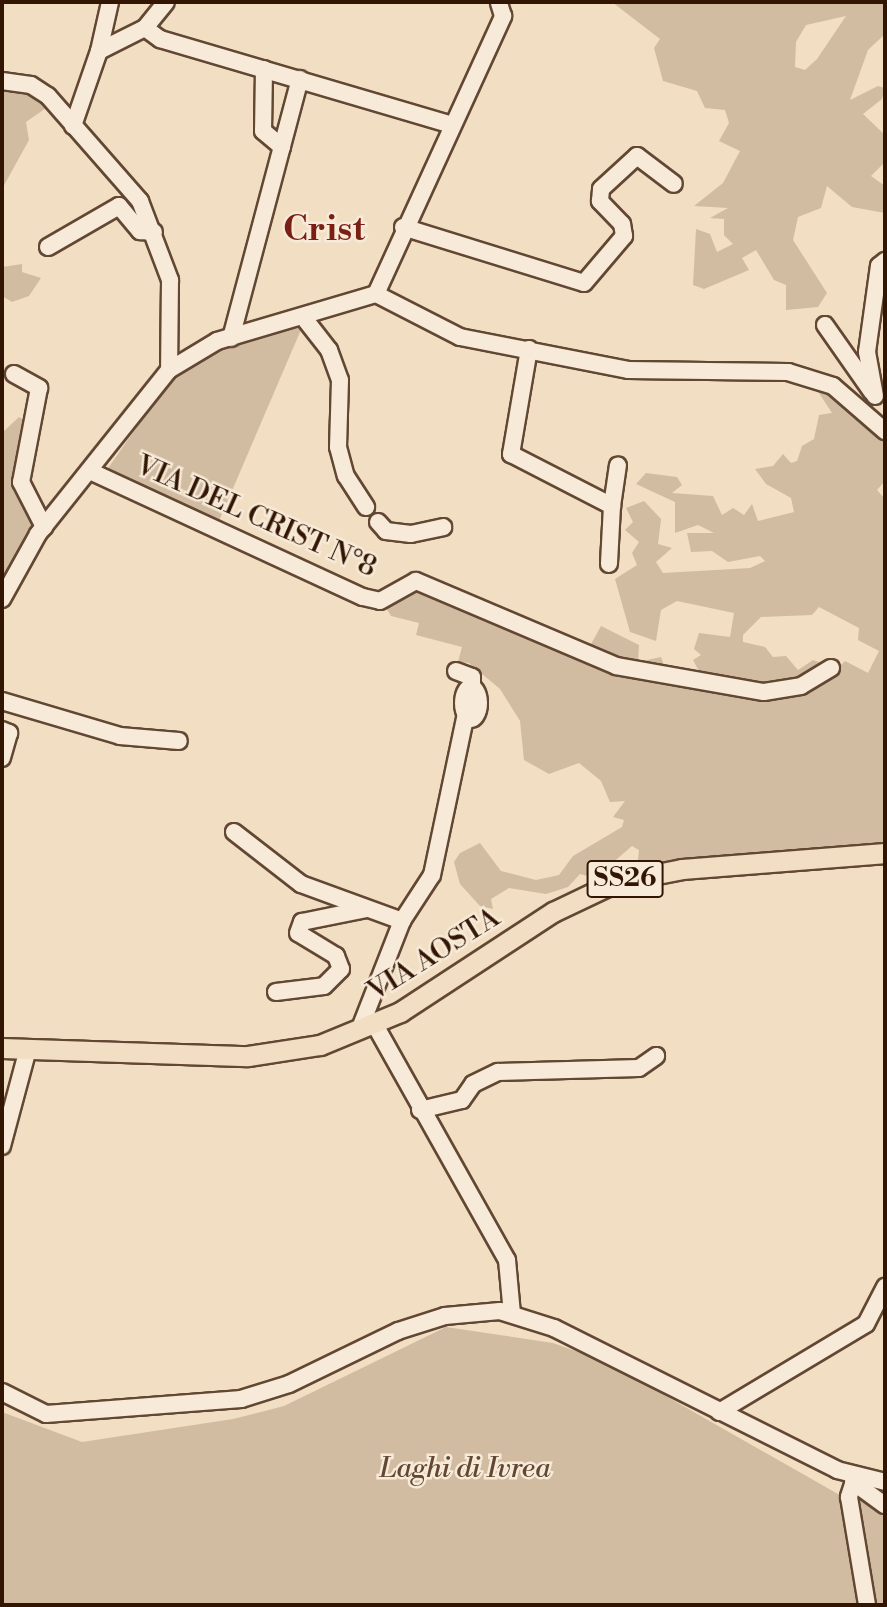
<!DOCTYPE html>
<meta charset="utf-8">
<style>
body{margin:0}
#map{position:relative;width:887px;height:1607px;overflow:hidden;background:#f2dec3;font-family:"Libre Bodoni",serif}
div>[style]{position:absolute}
.green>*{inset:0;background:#d1bca2}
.roads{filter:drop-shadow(2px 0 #624733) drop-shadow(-2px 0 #624733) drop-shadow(0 2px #624733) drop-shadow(0 -2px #624733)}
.minor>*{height:16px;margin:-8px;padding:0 8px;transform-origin:8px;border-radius:8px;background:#f7ead8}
.minor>.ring{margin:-8px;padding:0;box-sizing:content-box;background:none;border:16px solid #f7ead8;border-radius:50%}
.major>*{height:19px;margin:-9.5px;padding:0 9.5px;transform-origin:9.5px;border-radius:9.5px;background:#f2dec3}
span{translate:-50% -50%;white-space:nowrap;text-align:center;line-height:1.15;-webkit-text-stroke:5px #f7ead8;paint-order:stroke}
.shield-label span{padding:2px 5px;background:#f7ead8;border:2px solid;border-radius:5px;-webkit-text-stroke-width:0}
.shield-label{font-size:26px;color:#321503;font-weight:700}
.street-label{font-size:28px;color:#321503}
.park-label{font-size:28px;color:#624733;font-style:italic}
.district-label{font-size:35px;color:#7a1f14;font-weight:700}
.frame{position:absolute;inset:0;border:4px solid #321503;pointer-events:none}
</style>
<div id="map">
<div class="green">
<div style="clip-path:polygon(evenodd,612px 2px,885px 2px,885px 34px,868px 50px,850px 100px,878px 86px,885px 88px,882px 99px,863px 114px,885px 135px,885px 162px,871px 176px,885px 186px,885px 213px,852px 207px,827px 186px,821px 208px,798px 217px,793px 240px,827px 293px,818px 307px,786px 310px,786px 285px,774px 280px,756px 250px,742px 258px,749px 270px,704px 289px,693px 285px,696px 229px,710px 234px,717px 252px,733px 244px,724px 235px,724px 219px,710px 218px,728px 208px,694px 206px,723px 183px,740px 151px,719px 141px,729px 123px,725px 110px,705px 108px,697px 91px,663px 81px,654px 48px,660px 39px,612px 2px,846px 16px,817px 59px,805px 70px,795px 67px,796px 42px,806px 25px,846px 16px)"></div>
<div style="clip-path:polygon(2px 86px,32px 91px,49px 106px,26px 122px,29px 140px,2px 189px)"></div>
<div style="clip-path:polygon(22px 264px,22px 272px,41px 278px,29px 296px,12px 302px,2px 296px,2px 267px)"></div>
<div style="clip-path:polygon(303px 325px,219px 521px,106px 471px,175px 373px,209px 350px)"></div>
<div style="clip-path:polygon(810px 379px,885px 432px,885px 481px,877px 490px,885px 499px,885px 837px,880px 847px,637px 868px,639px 850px,632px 846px,595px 878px,580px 874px,568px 887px,546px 894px,509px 888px,491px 899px,493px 909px,480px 906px,460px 884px,454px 862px,460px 853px,480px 843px,501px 871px,536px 880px,559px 875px,573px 856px,622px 827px,624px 820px,613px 817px,625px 801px,610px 802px,601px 781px,579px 763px,549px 774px,524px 760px,520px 721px,500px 689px,469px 663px,458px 662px,462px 647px,416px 635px,419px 623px,391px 616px,384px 604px,414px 588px,614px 670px,662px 683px,764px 697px,834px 672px,845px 661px,868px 673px,879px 651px,858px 640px,859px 628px,819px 607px,812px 615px,761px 617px,743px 635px,743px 642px,765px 647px,773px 657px,786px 656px,798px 670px,813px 660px,828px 665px,812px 677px,758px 688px,617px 663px,590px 646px,601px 626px,639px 645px,638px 662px,661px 657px,665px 668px,700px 673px,693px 660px,701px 655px,694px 649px,699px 633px,730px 637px,734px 613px,677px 601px,661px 610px,656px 641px,630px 632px,615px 579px,637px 565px,632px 553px,639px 542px,625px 530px,633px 522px,626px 508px,644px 501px,661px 519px,658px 544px,672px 548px,656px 562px,663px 573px,750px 568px,765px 561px,760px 556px,728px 562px,712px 551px,691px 552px,687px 533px,714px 533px,698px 525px,675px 533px,675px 502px,636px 484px,646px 473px,677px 477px,682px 485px,672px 493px,713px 496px,722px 515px,733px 508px,744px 515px,752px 504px,758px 521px,794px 512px,791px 498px,766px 484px,755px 469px,773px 466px,783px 454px,791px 463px,797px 461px,802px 446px,814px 439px,819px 415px,832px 413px)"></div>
<div style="clip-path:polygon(19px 417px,26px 421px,18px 469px,40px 519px,2px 595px,2px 433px)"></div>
<div style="clip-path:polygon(446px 1327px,553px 1343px,606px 1362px,845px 1498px,885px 1482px,885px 1605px,2px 1605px,2px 1412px,82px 1442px,233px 1419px,284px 1406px)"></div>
</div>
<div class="roads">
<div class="minor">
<div style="left:145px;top:28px;width:19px;rotate:36deg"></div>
<div style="left:160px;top:39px;width:301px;rotate:16.4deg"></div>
<div style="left:99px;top:51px;width:50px;rotate:-77.3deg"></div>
<div style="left:264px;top:69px;width:62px;rotate:90.9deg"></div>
<div style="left:263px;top:131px;width:25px;rotate:40deg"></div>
<div style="left:2px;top:81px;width:29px;rotate:8deg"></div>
<div style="left:31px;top:85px;width:20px;rotate:33deg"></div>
<div style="left:48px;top:96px;width:140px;rotate:48.8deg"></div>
<div style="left:140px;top:201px;width:85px;rotate:69.2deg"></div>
<div style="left:170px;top:280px;width:90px;rotate:90.6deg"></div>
<div style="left:73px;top:126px;width:79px;rotate:-70.9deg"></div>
<div style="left:99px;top:51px;width:51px;rotate:-26.6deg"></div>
<div style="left:145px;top:28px;width:33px;rotate:-51deg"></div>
<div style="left:403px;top:227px;width:189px;rotate:17.2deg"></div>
<div style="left:584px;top:283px;width:62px;rotate:-49.6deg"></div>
<div style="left:624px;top:236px;width:12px;rotate:-99deg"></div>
<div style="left:622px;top:224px;width:32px;rotate:-134deg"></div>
<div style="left:600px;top:201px;width:12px;rotate:-85deg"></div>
<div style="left:601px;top:189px;width:49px;rotate:-42.5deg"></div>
<div style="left:637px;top:156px;width:46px;rotate:37.1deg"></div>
<div style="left:48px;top:247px;width:82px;rotate:-30deg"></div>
<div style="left:119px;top:206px;width:33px;rotate:50deg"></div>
<div style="left:140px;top:231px;width:14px;rotate:4deg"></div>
<div style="left:376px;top:294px;width:94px;rotate:27.1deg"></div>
<div style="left:460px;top:337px;width:171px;rotate:11.1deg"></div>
<div style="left:628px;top:370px;width:160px;rotate:0.7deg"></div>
<div style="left:788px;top:372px;width:47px;rotate:17.3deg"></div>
<div style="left:833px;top:386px;width:69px;rotate:40.9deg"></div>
<div style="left:304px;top:318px;width:41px;rotate:52deg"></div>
<div style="left:329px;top:350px;width:32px;rotate:70deg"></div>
<div style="left:340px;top:380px;width:67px;rotate:91.7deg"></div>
<div style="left:338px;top:447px;width:30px;rotate:75deg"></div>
<div style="left:346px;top:476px;width:37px;rotate:57deg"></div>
<div style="left:825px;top:325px;width:82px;rotate:55deg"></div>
<div style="left:231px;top:338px;width:268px;rotate:-75.1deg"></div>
<div style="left:529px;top:349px;width:107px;rotate:99.7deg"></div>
<div style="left:511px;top:454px;width:114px;rotate:27.2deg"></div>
<div style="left:612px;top:506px;width:58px;rotate:93deg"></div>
<div style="left:14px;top:374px;width:29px;rotate:29deg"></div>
<div style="left:39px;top:388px;width:96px;rotate:100.8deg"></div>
<div style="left:21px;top:482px;width:51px;rotate:62.9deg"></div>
<div style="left:875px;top:396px;width:45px;rotate:-100.3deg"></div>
<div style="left:867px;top:352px;width:87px;rotate:-82.1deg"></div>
<div style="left:879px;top:266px;width:8px;rotate:-40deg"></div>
<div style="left:92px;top:472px;width:298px;rotate:24.8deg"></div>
<div style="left:363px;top:597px;width:17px;rotate:13deg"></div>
<div style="left:380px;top:601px;width:41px;rotate:-29.1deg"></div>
<div style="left:416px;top:581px;width:217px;rotate:23deg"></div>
<div style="left:616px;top:666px;width:150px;rotate:10deg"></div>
<div style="left:764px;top:692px;width:37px;rotate:-9deg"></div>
<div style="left:801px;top:686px;width:35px;rotate:-31deg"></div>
<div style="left:612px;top:506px;width:41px;rotate:-81.7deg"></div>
<div style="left:378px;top:522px;width:12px;rotate:48deg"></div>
<div style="left:386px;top:531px;width:25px;rotate:7deg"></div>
<div style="left:411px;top:534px;width:33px;rotate:-12deg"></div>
<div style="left:2px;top:599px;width:74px;rotate:-61deg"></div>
<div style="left:38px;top:534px;width:210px;rotate:-51.4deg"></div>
<div style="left:169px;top:370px;width:56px;rotate:-31.1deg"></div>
<div style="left:217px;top:341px;width:166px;rotate:-16.5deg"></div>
<div style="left:376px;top:294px;width:306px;rotate:-65.4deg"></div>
<div style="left:503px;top:16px;width:14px;rotate:-107deg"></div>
<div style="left:456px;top:671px;width:17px;rotate:21deg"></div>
<div style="left:472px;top:677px;width:10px;rotate:90deg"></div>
<div class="ring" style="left:463px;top:687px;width:-2px;height:-2px"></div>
<div style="left:2px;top:701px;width:123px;rotate:16.5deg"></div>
<div style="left:120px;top:736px;width:59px;rotate:4.8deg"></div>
<div style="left:2px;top:730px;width:8px;rotate:23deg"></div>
<div style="left:9px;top:733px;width:26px;rotate:106deg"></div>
<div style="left:234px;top:832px;width:85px;rotate:37.8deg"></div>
<div style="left:301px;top:884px;width:108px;rotate:20.1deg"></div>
<div style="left:402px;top:921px;width:118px;rotate:111.4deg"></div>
<div style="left:402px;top:921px;width:55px;rotate:-56.9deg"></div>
<div style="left:432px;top:875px;width:179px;rotate:-78.1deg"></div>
<div style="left:276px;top:992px;width:48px;rotate:-7.1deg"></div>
<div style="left:324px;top:986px;width:24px;rotate:-45deg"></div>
<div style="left:341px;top:969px;width:14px;rotate:-111deg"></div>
<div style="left:336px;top:956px;width:44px;rotate:-148.8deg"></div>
<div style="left:298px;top:933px;width:12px;rotate:-70deg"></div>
<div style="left:302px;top:922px;width:65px;rotate:-11.5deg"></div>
<div style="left:375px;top:1025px;width:270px;rotate:60.7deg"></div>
<div style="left:507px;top:1260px;width:54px;rotate:84.7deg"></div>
<div style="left:420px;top:1110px;width:43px;rotate:-13.4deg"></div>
<div style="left:462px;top:1100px;width:19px;rotate:-55deg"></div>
<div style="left:473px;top:1084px;width:28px;rotate:-26deg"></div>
<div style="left:498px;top:1072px;width:141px;rotate:-1.6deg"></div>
<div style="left:639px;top:1068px;width:21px;rotate:-35deg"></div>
<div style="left:2px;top:1146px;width:100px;rotate:-75deg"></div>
<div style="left:2px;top:1392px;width:49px;rotate:26.6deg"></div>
<div style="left:46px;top:1414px;width:196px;rotate:-4.4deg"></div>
<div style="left:241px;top:1399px;width:50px;rotate:-17.4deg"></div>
<div style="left:289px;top:1384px;width:121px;rotate:-25.9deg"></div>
<div style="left:398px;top:1331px;width:49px;rotate:-17.7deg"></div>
<div style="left:445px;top:1316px;width:55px;rotate:-5.2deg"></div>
<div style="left:500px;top:1311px;width:57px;rotate:17.5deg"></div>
<div style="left:554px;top:1328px;width:317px;rotate:26.6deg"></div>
<div style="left:837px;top:1470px;width:49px;rotate:14deg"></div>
<div style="left:719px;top:1412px;width:171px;rotate:-30.9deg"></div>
<div style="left:866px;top:1324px;width:42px;rotate:-62.8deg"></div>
<div style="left:855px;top:1478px;width:20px;rotate:108deg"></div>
<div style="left:849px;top:1497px;width:109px;rotate:80.5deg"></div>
<div style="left:853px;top:1482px;width:39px;rotate:36deg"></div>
</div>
<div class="major">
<div style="left:2px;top:1048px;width:246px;rotate:1.9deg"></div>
<div style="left:248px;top:1056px;width:73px;rotate:-8.7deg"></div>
<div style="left:320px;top:1045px;width:87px;rotate:-22.4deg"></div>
<div style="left:400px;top:1012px;width:183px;rotate:-33.2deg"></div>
<div style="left:553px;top:912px;width:70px;rotate:-25.5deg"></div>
<div style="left:616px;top:882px;width:67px;rotate:-11.1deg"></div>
<div style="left:682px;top:869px;width:204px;rotate:-4.5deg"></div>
</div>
</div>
<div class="shield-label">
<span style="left:625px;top:879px">SS26</span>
</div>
<div class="street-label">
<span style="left:256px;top:517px;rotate:24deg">VIA DEL CRIST N°8</span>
<span style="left:434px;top:955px;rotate:-32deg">VIA AOSTA</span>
</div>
<div class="park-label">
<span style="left:465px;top:1469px">Laghi di Ivrea</span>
</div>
<div class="district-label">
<span style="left:324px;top:230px">Crist</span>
</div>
<div class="frame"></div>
</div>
